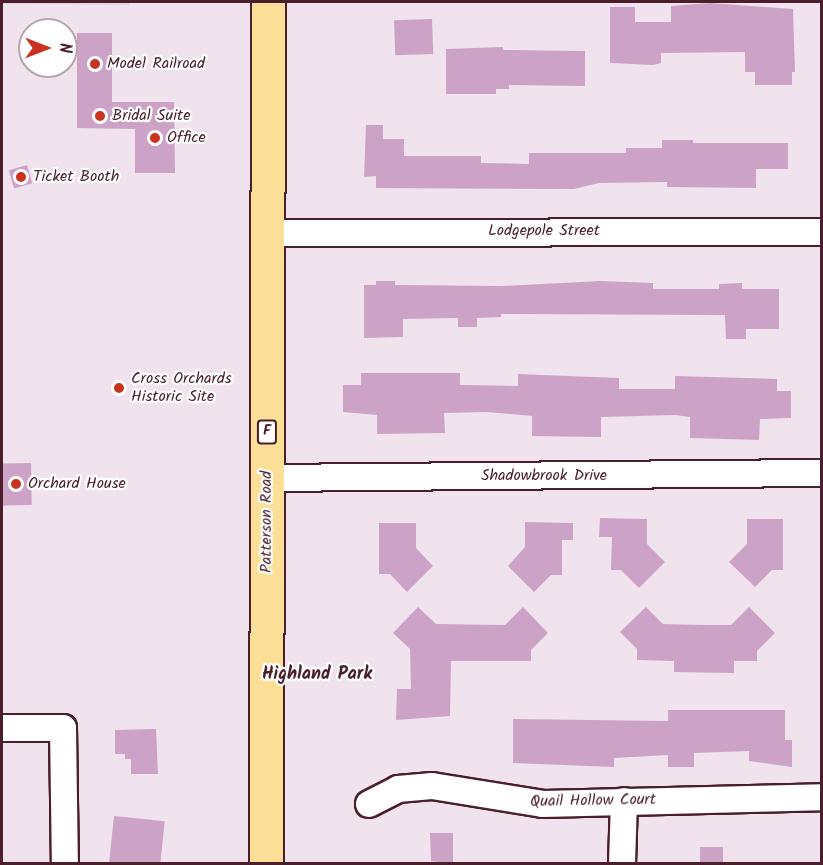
<!DOCTYPE html>
<style>
body{margin:0}
#map{position:relative;width:823px;height:865px;overflow:hidden;background:#f0e3ee;font-family:Kalam,sans-serif}
div>[style]{position:absolute}
.built>*{inset:0;background:#e6d0e2}
.building>*{inset:0;background:#cda2c7;transform-origin:0 0}
.roads{filter:drop-shadow(2px 0 #4a1f2b) drop-shadow(-2px 0 #4a1f2b) drop-shadow(0 2px #4a1f2b) drop-shadow(0 -2px #4a1f2b)}
.street>*{height:26px;margin:-13px;padding:0 13px;transform-origin:13px;border-radius:13px;background:#fff}
.primary>*{height:33px;margin:-16.5px;padding:0 16.5px;transform-origin:16.5px;border-radius:16.5px;background:#fbdf96}
.dots>*{width:16px;height:16px;translate:-50% -50%;box-sizing:border-box;border:3px solid #fff;border-radius:50%}
span{translate:-50% -50%;white-space:nowrap;text-align:center;line-height:1.15;-webkit-text-stroke:4.5px #fff;paint-order:stroke}
.shield-label span{padding:2px 4px;background:#fff;border:2px solid;border-radius:4px;-webkit-text-stroke-width:0}
.shield-label{font-size:15px;color:#4a1f2b;font-weight:700}
.poi-label{font-size:16px;color:#4a1f2b}
.left{translate:0 -50%;text-align:left}
.street-label{font-size:16px;color:#4a1f2b}
.neighbourhood-label{font-size:18px;color:#4a1f2b;font-weight:700}
.frame{position:absolute;inset:0;border:3px solid #4a1f2b;pointer-events:none}
.north{position:absolute;left:18px;top:18px;width:60px;height:60px;box-sizing:border-box;background:#fff;border:2px solid #b7a5aa;border-radius:50%;rotate:90deg;font-size:16px;font-weight:700;line-height:24px;text-align:center;color:#4a1f2b}
.north::after{content:'';display:block;margin:auto;width:21px;height:27px;background:#c8321e;clip-path:polygon(50% 0,100% 100%,50% 72%,0 100%)}
</style>
<div id="map">
<div class="built">
<div style="clip-path:polygon(2px 2px,129px 2px,129px 5px,2px 4px)"></div>
</div>
<div class="building">
<div style="clip-path:polygon(710px 3px,793px 9px,795px 72px,792px 72px,792px 85px,755px 85px,755px 72px,745px 72px,745px 52px,661px 53px,661px 63px,653px 65px,610px 63px,610px 7px,635px 7px,635px 22px,671px 22px,671px 6px)"></div>
<div style="left:432px;top:19px;width:35px;height:38px;rotate:88deg"></div>
<div style="clip-path:polygon(77px 33px,112px 33px,112px 102px,174px 102px,175px 173px,135px 173px,135px 129px,77px 128px)"></div>
<div style="clip-path:polygon(503px 47px,503px 50px,585px 51px,585px 86px,509px 85px,509px 89px,496px 89px,496px 94px,446px 94px,446px 49px)"></div>
<div style="clip-path:polygon(366px 125px,383px 125px,383px 139px,404px 139px,404px 156px,481px 156px,481px 163px,529px 164px,529px 153px,626px 153px,626px 148px,662px 148px,662px 140px,693px 140px,693px 143px,788px 143px,788px 169px,756px 169px,756px 188px,667px 187px,667px 182px,599px 183px,574px 189px,376px 188px,376px 176px,364px 177px)"></div>
<div style="left:27px;top:165px;width:19px;height:19px;rotate:74deg"></div>
<div style="clip-path:polygon(376px 281px,395px 281px,395px 285px,501px 286px,600px 281px,653px 283px,653px 289px,719px 289px,719px 284px,742px 283px,742px 289px,779px 289px,779px 329px,746px 329px,746px 339px,726px 339px,725px 315px,501px 314px,501px 317px,477px 318px,477px 327px,458px 327px,458px 318px,403px 319px,403px 337px,364px 338px,364px 285px,376px 285px)"></div>
<div style="clip-path:polygon(361px 373px,460px 373px,460px 385px,518px 386px,518px 374px,619px 378px,619px 389px,675px 389px,675px 376px,777px 379px,777px 391px,791px 391px,791px 418px,760px 419px,759px 440px,690px 438px,690px 417px,675px 415px,601px 417px,601px 437px,532px 436px,532px 416px,487px 412px,444px 413px,445px 433px,377px 434px,377px 415px,343px 412px,343px 385px,361px 385px)"></div>
<div style="left:31px;top:463px;width:42px;height:29px;rotate:89deg"></div>
<div style="clip-path:polygon(600px 518px,647px 519px,647px 544px,665px 562px,639px 588px,621px 570px,611px 570px,612px 537px,599px 537px)"></div>
<div style="clip-path:polygon(747px 519px,783px 519px,783px 570px,772px 570px,755px 587px,729px 562px,747px 544px)"></div>
<div style="clip-path:polygon(525px 522px,573px 523px,573px 540px,562px 540px,562px 575px,551px 575px,534px 592px,508px 566px,525px 547px)"></div>
<div style="clip-path:polygon(379px 523px,416px 523px,416px 548px,433px 566px,407px 592px,390px 574px,379px 574px)"></div>
<div style="clip-path:polygon(418px 607px,436px 624px,505px 625px,523px 607px,548px 633px,531px 650px,531px 661px,451px 661px,450px 716px,396px 720px,397px 689px,411px 689px,410px 649px,393px 633px)"></div>
<div style="clip-path:polygon(646px 607px,663px 624px,705px 625px,731px 625px,749px 607px,775px 633px,757px 651px,757px 661px,734px 661px,734px 673px,674px 672px,674px 661px,637px 660px,637px 649px,620px 632px)"></div>
<div style="clip-path:polygon(668px 710px,785px 710px,785px 740px,792px 740px,792px 767px,749px 761px,749px 751px,694px 753px,694px 767px,668px 767px,668px 755px,614px 758px,614px 767px,513px 763px,513px 719px,668px 721px)"></div>
<div style="clip-path:polygon(156px 729px,158px 774px,131px 774px,131px 759px,125px 759px,125px 754px,115px 754px,115px 730px)"></div>
<div style="left:114px;top:816px;width:51px;height:48px;rotate:6deg"></div>
<div style="clip-path:polygon(430px 833px,453px 833px,453px 864px,431px 861px)"></div>
<div style="left:700px;top:847px;width:23px;height:17px"></div>
</div>
<div class="roads">
<div class="street">
<div style="left:267px;top:233px;width:555px;rotate:-0.1deg"></div>
<div style="left:267px;top:478px;width:555px;rotate:-0.52deg"></div>
<div style="left:2px;top:728px;width:61px"></div>
<div style="left:63px;top:728px;width:136px;rotate:89.2deg"></div>
<div style="left:369px;top:804px;width:33px;rotate:-27deg"></div>
<div style="left:398px;top:789px;width:34px;rotate:-5deg"></div>
<div style="left:432px;top:786px;width:112px;rotate:9.2deg"></div>
<div style="left:543px;top:804px;width:279px;rotate:-1.4deg"></div>
<div style="left:622px;top:864px;width:63px;rotate:-88.2deg"></div>
</div>
<div class="primary">
<div style="left:266px;top:864px;width:862px;rotate:-89.87deg"></div>
</div>
</div>
<div class="dots">
<div style="left:95px;top:64px;background:#c8321e"></div>
<div style="left:100px;top:116px;background:#c8321e"></div>
<div style="left:155px;top:138px;background:#c8321e"></div>
<div style="left:21px;top:177px;background:#c8321e"></div>
<div style="left:119px;top:388px;background:#c8321e"></div>
<div style="left:16px;top:484px;background:#c8321e"></div>
</div>
<div class="shield-label">
<span style="left:267px;top:432px">F</span>
</div>
<div class="poi-label">
<span class="left" style="left:107px;top:64px">Model Railroad</span>
<span class="left" style="left:112px;top:116px">Bridal Suite</span>
<span class="left" style="left:167px;top:138px">Office</span>
<span class="left" style="left:33px;top:177px">Ticket Booth</span>
<span class="left" style="left:131px;top:388px">Cross Orchards<br>Historic Site</span>
<span class="left" style="left:28px;top:484px">Orchard House</span>
</div>
<div class="street-label">
<span style="left:544px;top:231px">Lodgepole Street</span>
<span style="left:544px;top:476px">Shadowbrook Drive</span>
<span style="left:267px;top:522px;rotate:-90deg">Patterson Road</span>
<span style="left:593px;top:801px;rotate:-1deg">Quail Hollow Court</span>
</div>
<div class="neighbourhood-label">
<span style="left:317px;top:675px">Highland Park</span>
</div>
<div class="frame"></div>
<div class="north">N</div>
</div>
